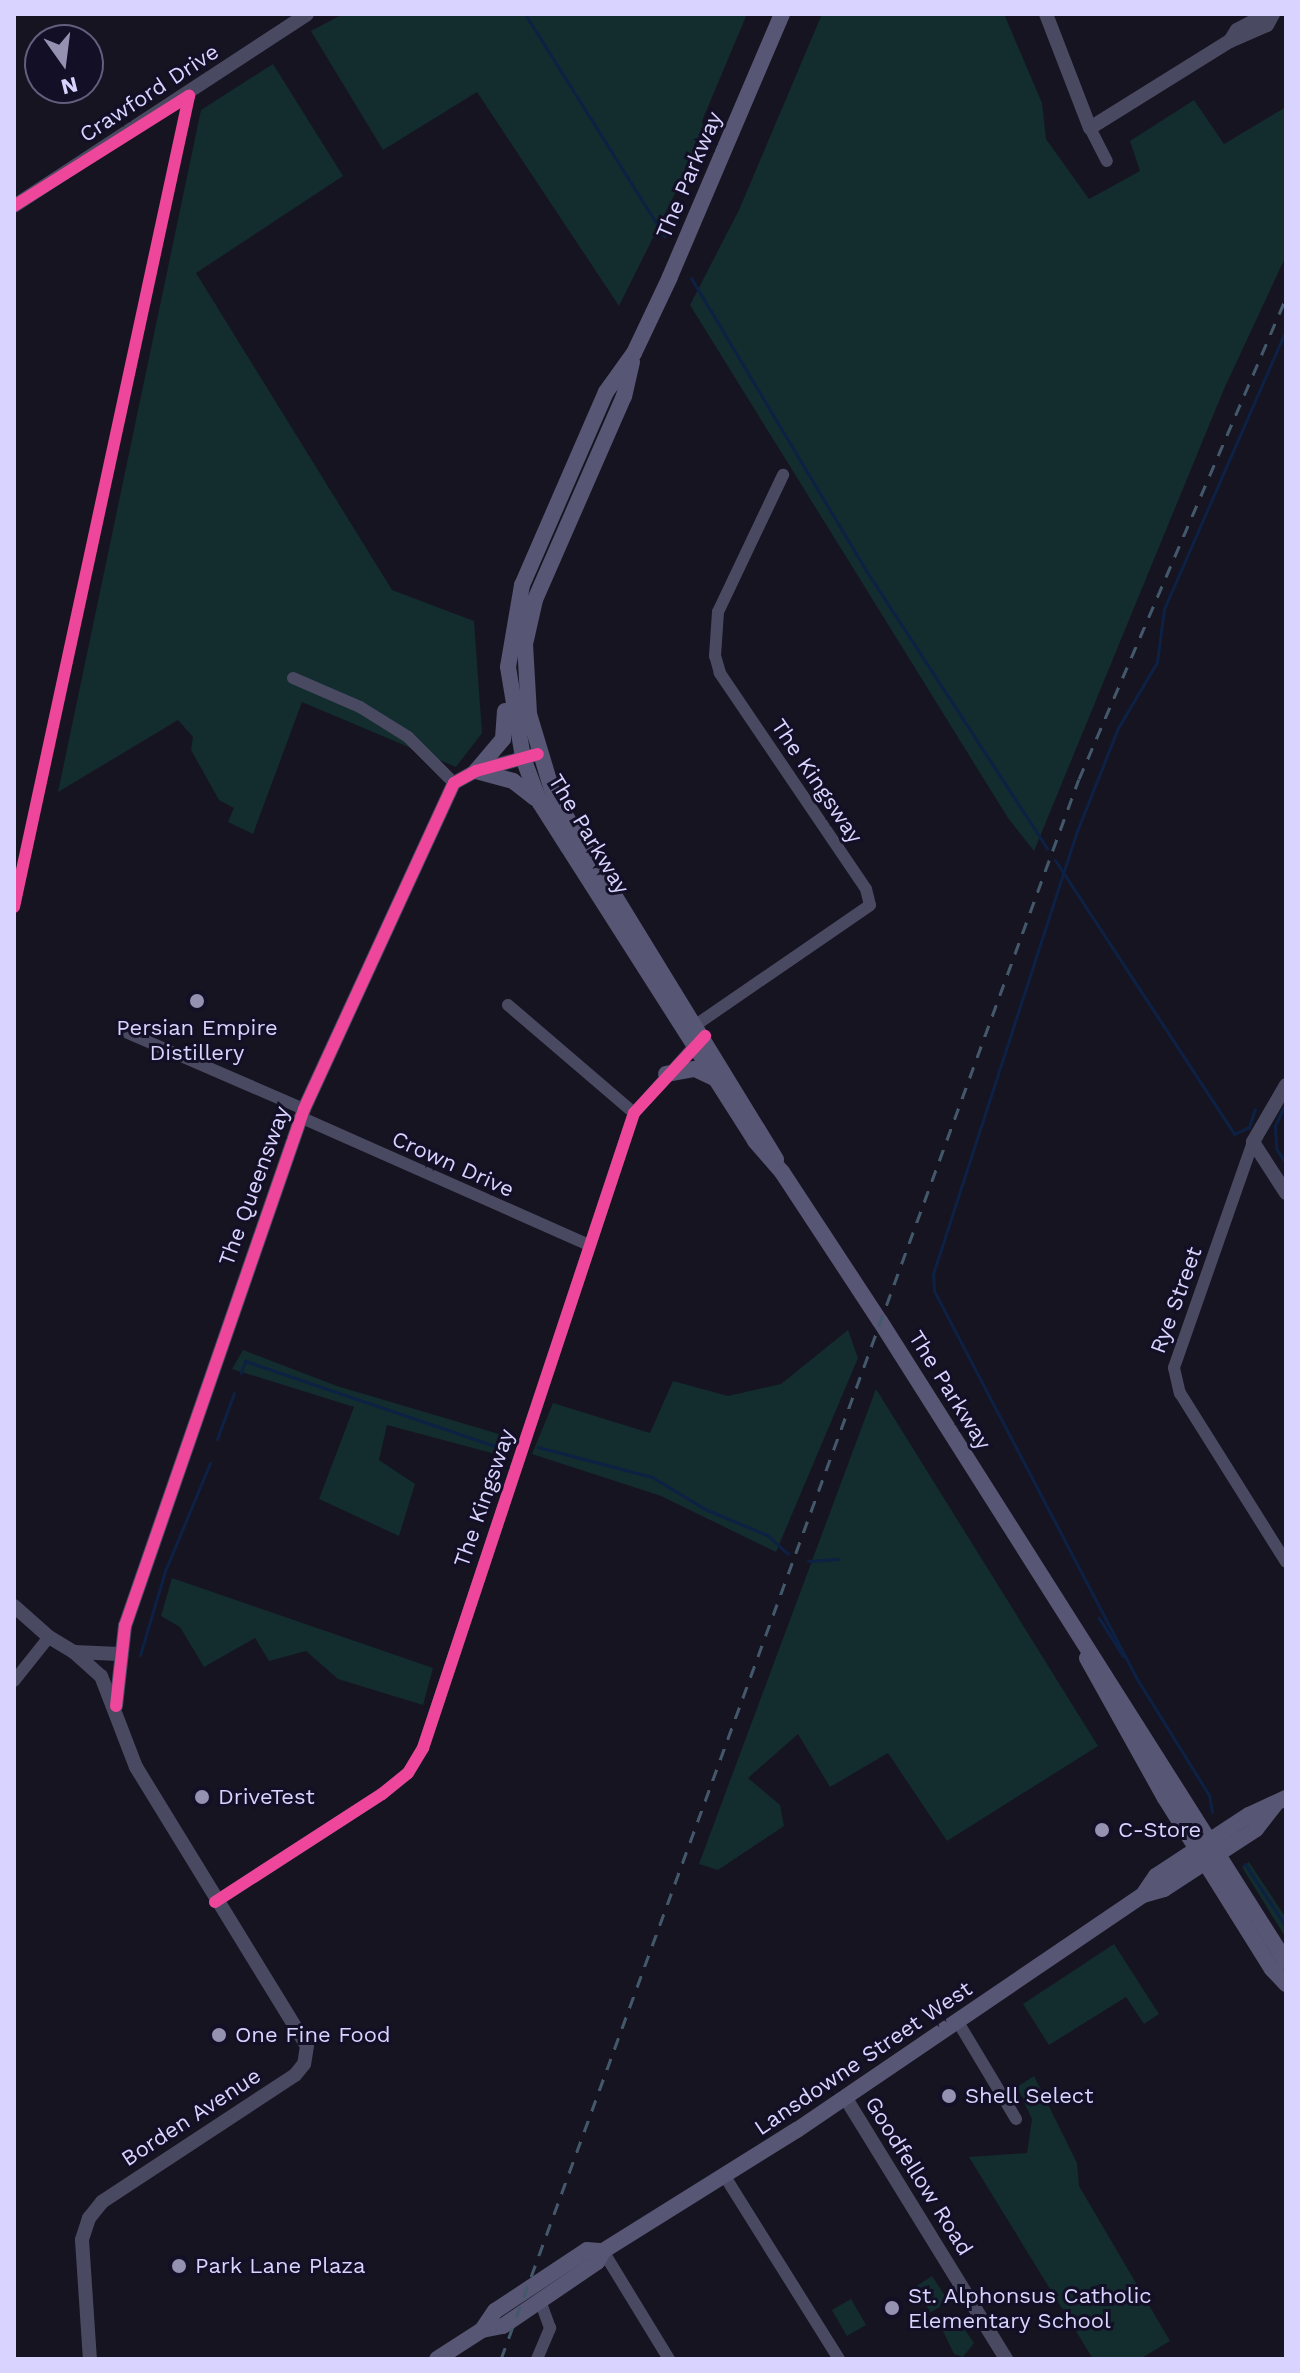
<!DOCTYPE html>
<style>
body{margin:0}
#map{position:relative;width:1300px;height:2373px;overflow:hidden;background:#161421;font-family:"Work Sans",sans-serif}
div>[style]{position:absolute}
.green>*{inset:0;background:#132c2d;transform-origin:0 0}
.stream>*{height:3px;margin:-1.5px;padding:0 1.5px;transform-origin:1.5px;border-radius:1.5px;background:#0d2144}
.minor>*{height:12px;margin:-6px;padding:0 6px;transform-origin:6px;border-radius:6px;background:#4a4962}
.tertiary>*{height:14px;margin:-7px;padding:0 7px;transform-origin:7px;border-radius:7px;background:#4a4962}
.secondary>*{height:16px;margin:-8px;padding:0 8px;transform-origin:8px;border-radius:8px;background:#575674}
.rail>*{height:3px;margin-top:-1.5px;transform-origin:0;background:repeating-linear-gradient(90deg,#43596b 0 12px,transparent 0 22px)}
.cycleway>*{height:12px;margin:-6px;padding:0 6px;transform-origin:6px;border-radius:6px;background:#ed469a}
.dots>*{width:22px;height:22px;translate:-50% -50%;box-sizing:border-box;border:4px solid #130f26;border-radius:50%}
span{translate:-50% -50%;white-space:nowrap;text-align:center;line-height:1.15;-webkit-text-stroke:6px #130f26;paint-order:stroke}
.street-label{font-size:22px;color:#d9d4ff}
.poi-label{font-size:22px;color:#d9d4ff}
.left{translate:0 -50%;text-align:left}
.frame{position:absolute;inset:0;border:16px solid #d9d4ff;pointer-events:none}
.north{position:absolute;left:24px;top:24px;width:80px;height:80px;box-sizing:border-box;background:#130f26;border:2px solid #625e7d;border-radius:50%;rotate:166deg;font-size:22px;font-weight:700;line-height:32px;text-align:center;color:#d9d4ff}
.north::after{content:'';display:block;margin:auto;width:28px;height:36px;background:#9591b1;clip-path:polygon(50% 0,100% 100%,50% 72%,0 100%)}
</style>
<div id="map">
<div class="green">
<div style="clip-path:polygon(343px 14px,747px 14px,702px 121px,705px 133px,619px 306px,477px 92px,383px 150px,311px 31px)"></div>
<div style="clip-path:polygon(822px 14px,1004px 14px,1042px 103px,1046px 139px,1089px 199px,1140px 171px,1130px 141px,1194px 100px,1224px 144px,1286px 107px,1286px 256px,1224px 389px,1034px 851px,1008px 818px,690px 305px,739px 210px)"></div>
<div style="clip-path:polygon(273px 64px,343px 176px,196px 273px,392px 590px,474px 621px,482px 733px,456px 767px,302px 702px,253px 834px,228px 822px,234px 808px,219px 800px,191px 750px,193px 737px,178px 720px,58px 792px,201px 110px)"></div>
<div style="clip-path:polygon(848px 1330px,858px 1358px,776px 1552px,661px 1496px,532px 1454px,553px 1403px,650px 1433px,673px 1381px,728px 1396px,781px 1384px)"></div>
<div style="clip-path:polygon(243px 1350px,337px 1386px,509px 1437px,503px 1456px,387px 1425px,379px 1460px,415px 1484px,399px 1536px,319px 1499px,354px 1407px,232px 1369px)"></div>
<div style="clip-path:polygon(876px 1389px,1098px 1746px,947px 1841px,888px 1753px,830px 1787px,798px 1734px,748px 1778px,780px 1805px,784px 1826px,718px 1870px,699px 1864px)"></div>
<div style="clip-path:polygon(172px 1578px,433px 1668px,423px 1705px,338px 1679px,306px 1651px,269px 1661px,255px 1638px,204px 1667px,180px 1627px,161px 1616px)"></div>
<div style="clip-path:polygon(1249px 1862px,1286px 1918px,1286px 1938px,1242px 1867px)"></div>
<div style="clip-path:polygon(1114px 1944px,1159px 2014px,1144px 2024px,1126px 1997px,1049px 2045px,1023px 2004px)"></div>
<div style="clip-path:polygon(1034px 2076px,1077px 2163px,1079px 2186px,1170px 2341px,1140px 2359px,1093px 2359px,969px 2157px,1027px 2153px,1032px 2119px,1017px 2087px)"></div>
<div style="left:932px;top:2276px;width:30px;height:21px;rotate:57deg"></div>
<div style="left:851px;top:2299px;width:30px;height:22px;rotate:60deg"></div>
<div style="clip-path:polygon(956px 2317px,974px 2343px,963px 2357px,954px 2354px,941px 2327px)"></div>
</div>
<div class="stream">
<div style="left:525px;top:14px;width:263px;rotate:57.9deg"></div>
<div style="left:691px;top:278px;width:343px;rotate:59.1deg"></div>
<div style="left:867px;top:572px;width:330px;rotate:56.9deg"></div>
<div style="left:1055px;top:860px;width:327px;rotate:56.8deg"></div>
<div style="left:1234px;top:1134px;width:17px;rotate:-25deg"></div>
<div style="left:1249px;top:1127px;width:19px;rotate:-72deg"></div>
<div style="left:1286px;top:1102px;width:26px;rotate:115deg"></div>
<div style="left:1275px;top:1126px;width:22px;rotate:87deg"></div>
<div style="left:1276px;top:1148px;width:19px;rotate:58deg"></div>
<div style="left:241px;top:1373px;width:13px;rotate:-72deg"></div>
<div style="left:245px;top:1361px;width:279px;rotate:18.8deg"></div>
<div style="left:217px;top:1439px;width:49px;rotate:-69.7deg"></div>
<div style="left:538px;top:1447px;width:118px;rotate:14.7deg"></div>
<div style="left:652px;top:1477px;width:62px;rotate:31.1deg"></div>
<div style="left:705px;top:1509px;width:67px;rotate:22.8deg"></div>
<div style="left:767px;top:1535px;width:28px;rotate:42deg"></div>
<div style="left:808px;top:1561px;width:30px;rotate:-4deg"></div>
<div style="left:140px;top:1655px;width:88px;rotate:-73.4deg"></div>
<div style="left:165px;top:1571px;width:117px;rotate:-67.4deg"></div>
<div style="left:1123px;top:1656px;width:45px;rotate:-122.3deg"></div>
<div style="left:1099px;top:1618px;width:45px;rotate:57.7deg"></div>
<div style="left:1137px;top:1679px;width:438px;rotate:-117.6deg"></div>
<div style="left:934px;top:1291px;width:17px;rotate:-93deg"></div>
<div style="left:933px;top:1274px;width:466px;rotate:-72deg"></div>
<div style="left:1077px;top:831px;width:111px;rotate:-68.3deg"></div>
<div style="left:1118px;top:728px;width:77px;rotate:-59.4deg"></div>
<div style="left:1157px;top:662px;width:53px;rotate:-82.5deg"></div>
<div style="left:1164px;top:609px;width:305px;rotate:-66.4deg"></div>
<div style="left:1137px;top:1679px;width:137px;rotate:58.2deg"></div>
<div style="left:1209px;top:1795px;width:17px;rotate:80deg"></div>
<div style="left:1245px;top:1864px;width:75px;rotate:56.9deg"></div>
</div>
<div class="minor">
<div style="left:1090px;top:128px;width:37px;rotate:63deg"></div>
<div style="left:293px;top:678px;width:73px;rotate:23.4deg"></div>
<div style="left:360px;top:707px;width:57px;rotate:32deg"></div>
<div style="left:408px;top:737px;width:65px;rotate:45deg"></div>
<div style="left:508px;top:1005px;width:166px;rotate:40.6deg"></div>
<div style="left:687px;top:1031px;width:222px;rotate:-34.5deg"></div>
<div style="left:870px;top:905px;width:16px;rotate:-104deg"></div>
<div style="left:866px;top:889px;width:261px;rotate:-124.1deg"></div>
<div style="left:720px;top:673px;width:18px;rotate:-106deg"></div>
<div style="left:715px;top:656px;width:44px;rotate:-86.1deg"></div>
<div style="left:718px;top:612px;width:152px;rotate:-64.6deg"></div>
<div style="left:128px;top:1033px;width:192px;rotate:23.4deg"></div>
<div style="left:300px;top:1117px;width:316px;rotate:23.9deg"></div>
<div style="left:1253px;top:1142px;width:239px;rotate:109.3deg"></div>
<div style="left:1174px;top:1368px;width:26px;rotate:77deg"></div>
<div style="left:1180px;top:1393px;width:199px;rotate:57.9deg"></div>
<div style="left:14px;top:1681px;width:56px;rotate:-51.5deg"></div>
<div style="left:215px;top:1902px;width:199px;rotate:-32.9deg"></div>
<div style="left:382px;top:1794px;width:33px;rotate:-39deg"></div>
<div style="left:408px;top:1773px;width:29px;rotate:-59deg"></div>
<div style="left:423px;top:1748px;width:669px;rotate:-71.62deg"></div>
<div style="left:634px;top:1113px;width:97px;rotate:-47.9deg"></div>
<div style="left:958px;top:2022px;width:113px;rotate:59.1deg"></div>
<div style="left:724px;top:2175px;width:217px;rotate:58deg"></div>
<div style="left:603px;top:2251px;width:127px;rotate:58.6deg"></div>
<div style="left:537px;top:2359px;width:34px;rotate:-67deg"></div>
<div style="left:550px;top:2328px;width:29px;rotate:-110deg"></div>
</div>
<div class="tertiary">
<div style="left:1046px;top:14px;width:122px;rotate:68.9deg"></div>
<div style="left:1090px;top:128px;width:165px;rotate:-31.9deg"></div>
<div style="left:1230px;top:41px;width:40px;rotate:-23.4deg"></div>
<div style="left:1267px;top:25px;width:13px;rotate:-61deg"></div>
<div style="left:1230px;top:41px;width:13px;rotate:-58deg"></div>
<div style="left:1237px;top:30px;width:34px;rotate:-28deg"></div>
<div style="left:14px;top:206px;width:350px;rotate:-33.2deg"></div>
<div style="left:1286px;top:1085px;width:66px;rotate:120.1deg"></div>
<div style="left:1253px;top:1142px;width:61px;rotate:57.1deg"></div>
<div style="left:14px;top:1606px;width:47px;rotate:41.5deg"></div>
<div style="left:49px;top:1637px;width:29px;rotate:31deg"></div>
<div style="left:74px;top:1652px;width:45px;rotate:2.5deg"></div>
<div style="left:74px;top:1652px;width:36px;rotate:42deg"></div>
<div style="left:101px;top:1676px;width:97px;rotate:69deg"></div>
<div style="left:136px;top:1767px;width:327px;rotate:58.5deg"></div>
<div style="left:307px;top:2046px;width:18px;rotate:99deg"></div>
<div style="left:304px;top:2064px;width:14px;rotate:129deg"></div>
<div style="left:295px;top:2075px;width:231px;rotate:146.7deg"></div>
<div style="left:102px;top:2202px;width:21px;rotate:129deg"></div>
<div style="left:89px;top:2218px;width:23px;rotate:108deg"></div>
<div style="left:82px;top:2240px;width:119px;rotate:86.2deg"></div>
<div style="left:116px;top:1706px;width:81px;rotate:-83.6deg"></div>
<div style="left:125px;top:1626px;width:547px;rotate:-70.9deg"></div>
<div style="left:304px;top:1109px;width:359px;rotate:-65.3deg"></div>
<div style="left:454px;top:783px;width:25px;rotate:-29deg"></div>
<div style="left:476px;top:771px;width:60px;rotate:-15.4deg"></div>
<div style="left:845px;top:2097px;width:308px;rotate:58.4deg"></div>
</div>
<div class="secondary">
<div style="left:782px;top:14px;width:286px;rotate:113.1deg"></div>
<div style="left:670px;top:277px;width:84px;rotate:115.3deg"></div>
<div style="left:634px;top:353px;width:48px;rotate:125.7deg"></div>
<div style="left:606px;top:392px;width:210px;rotate:113.5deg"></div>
<div style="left:522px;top:585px;width:83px;rotate:99.7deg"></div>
<div style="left:508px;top:667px;width:92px;rotate:80.6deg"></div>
<div style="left:523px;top:758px;width:48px;rotate:69.3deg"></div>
<div style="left:540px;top:803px;width:52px;rotate:57.5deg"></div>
<div style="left:568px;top:847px;width:348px;rotate:57.5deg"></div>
<div style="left:755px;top:1141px;width:41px;rotate:48.9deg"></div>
<div style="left:782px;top:1172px;width:178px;rotate:56.7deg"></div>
<div style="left:880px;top:1321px;width:759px;rotate:57.65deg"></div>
<div style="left:632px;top:362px;width:35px;rotate:103deg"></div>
<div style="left:624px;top:396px;width:223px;rotate:113.6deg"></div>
<div style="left:535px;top:600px;width:45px;rotate:102.8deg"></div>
<div style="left:525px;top:644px;width:70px;rotate:86.7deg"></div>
<div style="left:529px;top:714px;width:87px;rotate:73.2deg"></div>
<div style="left:554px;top:797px;width:425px;rotate:58.5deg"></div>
<div style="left:476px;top:771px;width:42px;rotate:-49.8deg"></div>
<div style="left:503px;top:739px;width:28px;rotate:-86deg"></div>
<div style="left:476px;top:771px;width:38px;rotate:15deg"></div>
<div style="left:513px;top:781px;width:28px;rotate:38deg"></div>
<div style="left:666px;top:1074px;width:29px;rotate:-10deg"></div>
<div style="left:695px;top:1069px;width:21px;rotate:25deg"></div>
<div style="left:1087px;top:1658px;width:160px;rotate:60.9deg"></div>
<div style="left:1165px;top:1798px;width:202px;rotate:58deg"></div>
<div style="left:1272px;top:1969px;width:21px;rotate:47deg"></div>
<div style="left:1143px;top:1895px;width:23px;rotate:-56deg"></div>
<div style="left:1156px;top:1876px;width:111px;rotate:-33.3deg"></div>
<div style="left:1249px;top:1815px;width:41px;rotate:-24.7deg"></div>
<div style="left:482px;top:2330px;width:21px;rotate:-11deg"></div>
<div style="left:503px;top:2326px;width:114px;rotate:-34.2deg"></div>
<div style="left:597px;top:2262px;width:13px;rotate:-61deg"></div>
<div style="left:603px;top:2251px;width:229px;rotate:-32deg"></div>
<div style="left:797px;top:2130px;width:418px;rotate:-34.2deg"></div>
<div style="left:1143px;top:1895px;width:22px;rotate:-16deg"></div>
<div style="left:1164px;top:1889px;width:110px;rotate:-33.1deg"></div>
<div style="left:1256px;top:1829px;width:31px;rotate:-52deg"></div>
<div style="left:437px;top:2359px;width:54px;rotate:-32.8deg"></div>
<div style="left:482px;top:2330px;width:23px;rotate:-56deg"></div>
<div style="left:495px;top:2311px;width:110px;rotate:-33.5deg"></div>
<div style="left:587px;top:2250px;width:16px;rotate:4deg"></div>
</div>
<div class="rail">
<div style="left:501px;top:2359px;width:1682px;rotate:-69.91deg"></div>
<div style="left:1079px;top:779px;width:524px;rotate:-66.72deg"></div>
</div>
<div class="cycleway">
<div style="left:14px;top:206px;width:207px;rotate:-32.2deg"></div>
<div style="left:14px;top:907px;width:830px;rotate:-77.82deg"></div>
<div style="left:116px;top:1706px;width:81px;rotate:-83.6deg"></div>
<div style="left:125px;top:1626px;width:547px;rotate:-70.9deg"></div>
<div style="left:304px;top:1109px;width:359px;rotate:-65.3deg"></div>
<div style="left:454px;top:783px;width:25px;rotate:-29deg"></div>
<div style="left:476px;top:771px;width:64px;rotate:-15.3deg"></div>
<div style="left:215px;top:1902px;width:199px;rotate:-32.9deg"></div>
<div style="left:382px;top:1794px;width:33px;rotate:-39deg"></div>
<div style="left:408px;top:1773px;width:29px;rotate:-59deg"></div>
<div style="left:423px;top:1748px;width:669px;rotate:-71.62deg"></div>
<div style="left:634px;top:1113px;width:105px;rotate:-47.3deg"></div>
</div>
<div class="dots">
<div style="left:197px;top:1001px;background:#9591b1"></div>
<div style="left:202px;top:1797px;background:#9591b1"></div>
<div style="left:1102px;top:1830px;background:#9591b1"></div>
<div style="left:219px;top:2035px;background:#9591b1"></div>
<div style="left:949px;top:2096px;background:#9591b1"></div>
<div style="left:179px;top:2266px;background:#9591b1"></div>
<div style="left:892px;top:2308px;background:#9591b1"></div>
</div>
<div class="street-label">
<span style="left:149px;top:93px;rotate:-33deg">Crawford Drive</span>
<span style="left:689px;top:175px;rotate:-67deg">The Parkway</span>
<span style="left:817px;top:781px;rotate:56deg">The Kingsway</span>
<span style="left:589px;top:834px;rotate:59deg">The Parkway</span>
<span style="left:453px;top:1164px;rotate:24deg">Crown Drive</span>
<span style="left:254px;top:1186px;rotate:-70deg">The Queensway</span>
<span style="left:1176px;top:1300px;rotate:-70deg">Rye Street</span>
<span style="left:950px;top:1390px;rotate:58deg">The Parkway</span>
<span style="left:484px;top:1498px;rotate:-71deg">The Kingsway</span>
<span style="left:863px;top:2058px;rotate:-34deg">Lansdowne Street West</span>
<span style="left:191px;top:2117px;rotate:-33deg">Borden Avenue</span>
<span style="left:919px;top:2176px;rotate:58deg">Goodfellow Road</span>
</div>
<div class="poi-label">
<span style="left:197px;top:1040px">Persian Empire<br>Distillery</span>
<span class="left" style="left:218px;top:1797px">DriveTest</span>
<span class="left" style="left:1118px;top:1830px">C-Store</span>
<span class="left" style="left:235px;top:2035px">One Fine Food</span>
<span class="left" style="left:965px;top:2096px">Shell Select</span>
<span class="left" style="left:195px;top:2266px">Park Lane Plaza</span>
<span class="left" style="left:908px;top:2308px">St. Alphonsus Catholic<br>Elementary School</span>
</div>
<div class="frame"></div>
<div class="north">N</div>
</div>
